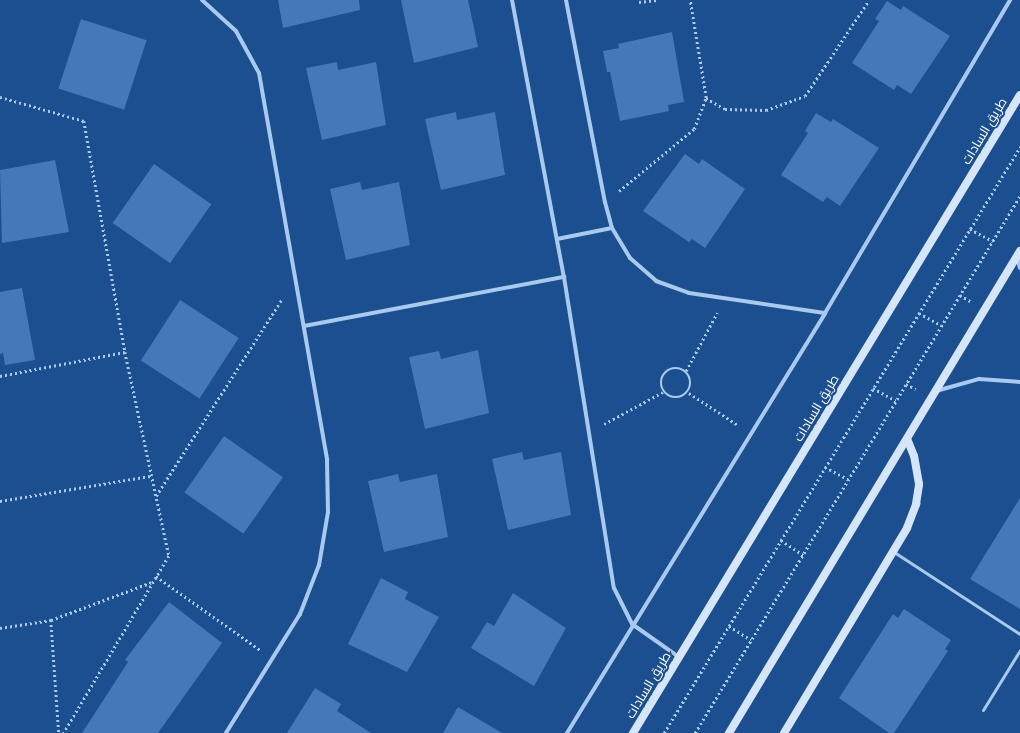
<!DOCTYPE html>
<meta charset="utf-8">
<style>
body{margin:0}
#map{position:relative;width:1020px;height:733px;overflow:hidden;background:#1b4f8f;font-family:Cabin,Cairo,sans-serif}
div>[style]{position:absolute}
.building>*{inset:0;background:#4478b7;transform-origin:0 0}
.path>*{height:2.5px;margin-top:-1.25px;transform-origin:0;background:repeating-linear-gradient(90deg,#a9c9ee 0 2px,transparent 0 5px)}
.path>.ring{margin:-1.25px;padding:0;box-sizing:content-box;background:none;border:2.5px solid #a9c9ee;border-radius:50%}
.lane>*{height:3px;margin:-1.5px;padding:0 1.5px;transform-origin:1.5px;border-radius:1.5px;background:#a9c9ee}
.street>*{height:4px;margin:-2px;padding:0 2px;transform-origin:2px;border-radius:2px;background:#a9c9ee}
.secondary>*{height:8px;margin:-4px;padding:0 4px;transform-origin:4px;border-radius:4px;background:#d6e6fa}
span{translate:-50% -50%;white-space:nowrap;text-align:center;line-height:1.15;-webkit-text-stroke:4px #1b4f8f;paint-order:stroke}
.street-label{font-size:13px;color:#fff}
</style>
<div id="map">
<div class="building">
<div style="clip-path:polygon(278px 0,359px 0,360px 10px,283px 28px)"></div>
<div style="clip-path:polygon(401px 0,468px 0,478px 47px,414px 63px)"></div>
<div style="clip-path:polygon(887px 1px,901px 10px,903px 6px,950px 36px,911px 94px,897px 85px,894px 90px,852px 63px,879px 21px,875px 19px)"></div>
<div style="left:81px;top:19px;width:69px;height:73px;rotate:18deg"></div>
<div style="clip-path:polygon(672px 32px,684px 102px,668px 105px,669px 111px,620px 121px,610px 72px,607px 72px,603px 51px,619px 48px,618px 44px)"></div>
<div style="clip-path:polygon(337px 62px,338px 70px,376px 62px,386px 125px,322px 140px,306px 68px)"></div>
<div style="clip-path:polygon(456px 112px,457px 120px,495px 112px,505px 175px,441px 190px,425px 119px)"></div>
<div style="clip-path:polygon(816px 113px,831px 122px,833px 119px,879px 148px,840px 206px,827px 197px,823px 202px,781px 175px,808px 133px,805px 131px)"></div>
<div style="clip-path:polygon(685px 154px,699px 164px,702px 159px,745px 189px,705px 248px,692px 239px,689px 242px,643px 211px)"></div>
<div style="clip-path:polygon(55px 160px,69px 232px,2px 243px,0 170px)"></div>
<div style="left:154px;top:164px;width:70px;height:72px;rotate:35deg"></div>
<div style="clip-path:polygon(360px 182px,362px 190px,399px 182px,410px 245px,346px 260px,330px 189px)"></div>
<div style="clip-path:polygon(22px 288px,35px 360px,5px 365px,3px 353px,0 354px,0 292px)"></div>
<div style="left:180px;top:300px;width:70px;height:72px;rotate:33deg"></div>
<div style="clip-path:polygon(478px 350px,489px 413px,425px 429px,409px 357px,439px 351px,441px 359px)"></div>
<div style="left:224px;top:436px;width:72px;height:69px;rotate:35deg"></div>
<div style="clip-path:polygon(522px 452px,524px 460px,561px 452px,571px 515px,508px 530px,492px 459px)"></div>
<div style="clip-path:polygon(398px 474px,400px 482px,437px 474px,448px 537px,384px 552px,368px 481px)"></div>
<div style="clip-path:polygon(1020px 498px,1020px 609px,970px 579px)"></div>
<div style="clip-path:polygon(381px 578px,408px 592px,405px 599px,439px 617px,407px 672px,348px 644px)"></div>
<div style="clip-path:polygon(513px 593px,566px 628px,534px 686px,471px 648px,487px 622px,494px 626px)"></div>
<div style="clip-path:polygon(169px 602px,222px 643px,158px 733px,82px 733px,128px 662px,125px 660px)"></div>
<div style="clip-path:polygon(904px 609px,951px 640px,945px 649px,948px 651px,894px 733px,889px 733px,839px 698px,893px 614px,898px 618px)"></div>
<div style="clip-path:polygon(315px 688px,341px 704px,337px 711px,371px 733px,287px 733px)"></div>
<div style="clip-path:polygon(458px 707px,502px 733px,443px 733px)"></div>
</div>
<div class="path">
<div style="left:639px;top:2px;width:18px;rotate:-6deg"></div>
<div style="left:0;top:97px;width:87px;rotate:15.9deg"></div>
<div style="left:84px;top:121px;width:235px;rotate:79.9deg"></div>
<div style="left:125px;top:352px;width:209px;rotate:77.8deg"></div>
<div style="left:169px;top:556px;width:206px;rotate:120.7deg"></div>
<div style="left:706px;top:98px;width:22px;rotate:30deg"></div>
<div style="left:725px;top:109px;width:41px;rotate:1.4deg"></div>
<div style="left:766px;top:110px;width:41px;rotate:-19.7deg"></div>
<div style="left:805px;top:96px;width:115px;rotate:-56.3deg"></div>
<div style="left:619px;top:191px;width:97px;rotate:-39.6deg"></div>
<div style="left:694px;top:129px;width:33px;rotate:-69deg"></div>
<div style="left:706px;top:98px;width:99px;rotate:-99.3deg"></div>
<div style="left:970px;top:229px;width:26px;rotate:28deg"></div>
<div style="left:960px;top:295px;width:12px;rotate:31deg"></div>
<div style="left:919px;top:313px;width:25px;rotate:29deg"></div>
<div class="ring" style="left:661px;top:368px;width:27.5px;height:27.5px"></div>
<div style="left:686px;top:371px;width:66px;rotate:-61.9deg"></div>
<div style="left:0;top:376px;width:127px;rotate:-10.9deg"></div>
<div style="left:906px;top:384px;width:11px;rotate:27deg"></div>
<div style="left:873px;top:388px;width:26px;rotate:29deg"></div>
<div style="left:689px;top:393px;width:59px;rotate:33.1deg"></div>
<div style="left:604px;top:424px;width:67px;rotate:-28.5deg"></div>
<div style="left:825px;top:467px;width:26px;rotate:28deg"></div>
<div style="left:156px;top:496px;width:234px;rotate:-57.4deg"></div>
<div style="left:0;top:501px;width:152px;rotate:-9.5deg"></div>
<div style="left:781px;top:540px;width:27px;rotate:34deg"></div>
<div style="left:156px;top:576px;width:128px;rotate:35.4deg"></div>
<div style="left:51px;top:620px;width:113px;rotate:86deg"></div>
<div style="left:729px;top:626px;width:26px;rotate:32deg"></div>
<div style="left:0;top:628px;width:52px;rotate:-8.9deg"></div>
<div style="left:51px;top:620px;width:108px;rotate:-20.6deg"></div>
<div style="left:664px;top:733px;width:686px;rotate:-58.72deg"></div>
<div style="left:695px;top:733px;width:628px;rotate:-58.82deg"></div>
</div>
<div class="lane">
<div style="left:894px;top:552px;width:150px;rotate:33.1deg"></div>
<div style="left:983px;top:710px;width:70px;rotate:-58.3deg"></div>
</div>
<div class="street">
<div style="left:202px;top:0;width:46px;rotate:42.4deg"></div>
<div style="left:236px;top:31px;width:48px;rotate:61.3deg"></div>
<div style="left:259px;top:73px;width:393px;rotate:80deg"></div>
<div style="left:327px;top:460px;width:52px;rotate:88.9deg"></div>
<div style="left:328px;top:512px;width:54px;rotate:99.6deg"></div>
<div style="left:319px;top:565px;width:53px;rotate:111.2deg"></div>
<div style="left:300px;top:614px;width:140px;rotate:121.9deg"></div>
<div style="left:512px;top:0;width:282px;rotate:79.4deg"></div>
<div style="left:564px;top:277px;width:315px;rotate:80.9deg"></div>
<div style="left:614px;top:588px;width:40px;rotate:63.4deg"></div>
<div style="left:632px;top:624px;width:57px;rotate:35.1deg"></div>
<div style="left:566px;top:0;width:206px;rotate:79.1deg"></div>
<div style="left:605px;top:202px;width:27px;rotate:75deg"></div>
<div style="left:612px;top:228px;width:35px;rotate:59deg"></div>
<div style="left:630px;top:258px;width:35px;rotate:41deg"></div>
<div style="left:656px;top:281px;width:35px;rotate:20deg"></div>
<div style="left:689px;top:293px;width:137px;rotate:8.4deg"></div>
<div style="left:557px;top:239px;width:56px;rotate:-11.3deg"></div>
<div style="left:1017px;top:257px;width:11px;rotate:75deg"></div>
<div style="left:304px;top:326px;width:265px;rotate:-10.7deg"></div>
<div style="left:936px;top:391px;width:45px;rotate:-15.6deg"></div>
<div style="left:979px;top:379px;width:41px;rotate:4.2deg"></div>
<div style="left:567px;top:733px;width:493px;rotate:-58.4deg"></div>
<div style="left:825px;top:313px;width:364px;rotate:-59.4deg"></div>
</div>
<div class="secondary">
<div style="left:633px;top:733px;width:746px;rotate:-58.76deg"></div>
<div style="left:729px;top:733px;width:563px;rotate:-58.88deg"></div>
<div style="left:784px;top:733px;width:239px;rotate:-59deg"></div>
<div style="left:907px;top:528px;width:26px;rotate:-69deg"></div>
<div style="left:916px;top:504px;width:20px;rotate:-81deg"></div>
<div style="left:919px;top:484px;width:28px;rotate:-100deg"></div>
<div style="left:914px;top:456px;width:18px;rotate:-112deg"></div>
</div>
<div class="street-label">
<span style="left:984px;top:131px;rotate:-59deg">طريق السادات</span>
<span style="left:816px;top:408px;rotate:-59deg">طريق السادات</span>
<span style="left:648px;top:685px;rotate:-59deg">طريق السادات</span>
</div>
</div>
